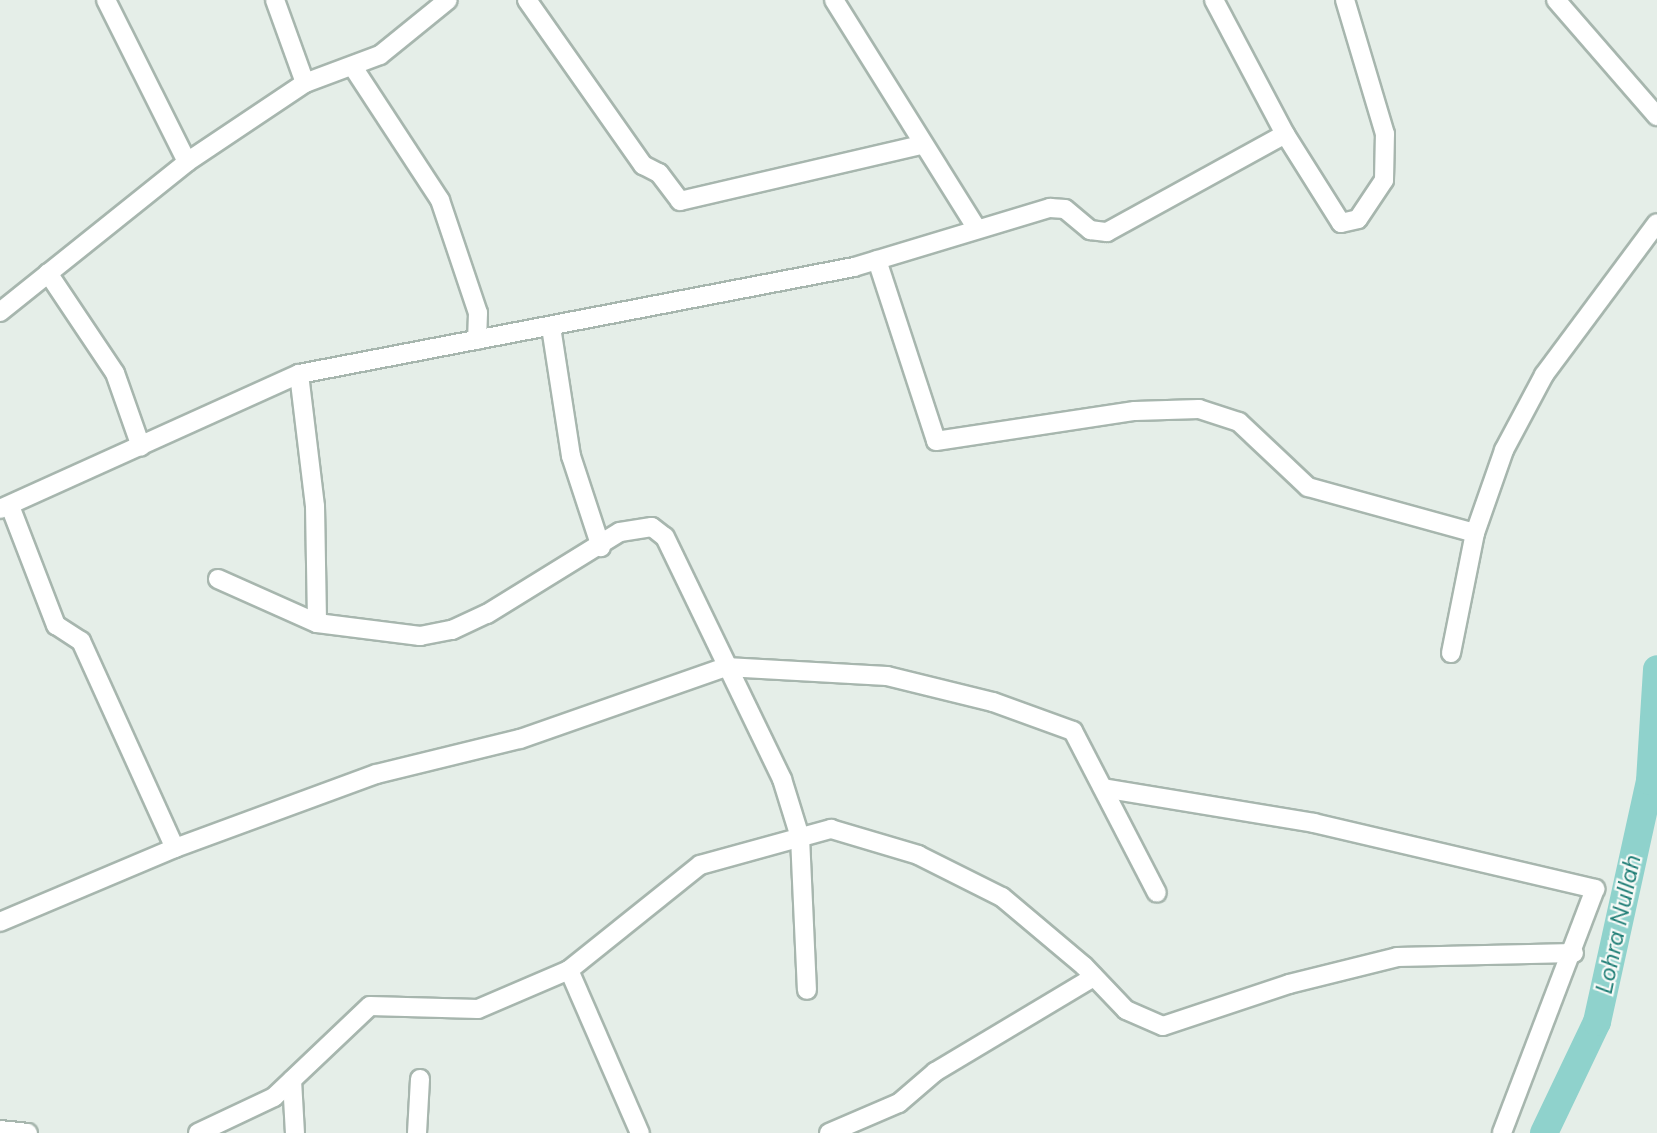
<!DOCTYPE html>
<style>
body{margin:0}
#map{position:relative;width:1657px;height:1133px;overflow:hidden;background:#e5eee8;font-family:Mulish,sans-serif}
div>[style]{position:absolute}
.canal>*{height:28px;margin:-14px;padding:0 14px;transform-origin:14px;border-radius:14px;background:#8fd2cc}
.roads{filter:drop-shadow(2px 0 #a7b6ae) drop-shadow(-2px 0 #a7b6ae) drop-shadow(0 2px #a7b6ae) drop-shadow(0 -2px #a7b6ae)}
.minor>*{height:18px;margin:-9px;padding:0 9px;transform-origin:9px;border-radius:9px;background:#fff}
span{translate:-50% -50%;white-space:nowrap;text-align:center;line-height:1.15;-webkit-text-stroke:4.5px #f6faf7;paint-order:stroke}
.water-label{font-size:24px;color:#1e7d75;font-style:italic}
</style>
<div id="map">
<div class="canal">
<div style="left:1544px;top:1133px;width:123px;rotate:-64.5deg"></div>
<div style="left:1597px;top:1022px;width:247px;rotate:-77.6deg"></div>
<div style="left:1650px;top:781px;width:112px;rotate:-86.4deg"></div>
</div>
<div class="roads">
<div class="minor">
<div style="left:106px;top:0;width:181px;rotate:63.4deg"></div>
<div style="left:275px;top:0;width:88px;rotate:70.1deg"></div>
<div style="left:527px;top:0;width:202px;rotate:54.9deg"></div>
<div style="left:643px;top:165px;width:18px;rotate:27deg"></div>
<div style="left:659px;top:173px;width:35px;rotate:53deg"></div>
<div style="left:680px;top:201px;width:246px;rotate:-13.1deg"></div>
<div style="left:834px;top:0;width:268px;rotate:58deg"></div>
<div style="left:1214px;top:0;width:152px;rotate:62.1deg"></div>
<div style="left:1285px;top:134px;width:105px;rotate:57.8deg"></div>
<div style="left:1341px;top:223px;width:17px;rotate:-13deg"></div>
<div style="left:1358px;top:219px;width:47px;rotate:-56.3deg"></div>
<div style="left:1384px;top:180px;width:46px;rotate:-88.8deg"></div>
<div style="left:1385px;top:134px;width:140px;rotate:-106.6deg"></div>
<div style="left:1556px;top:0;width:154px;rotate:49deg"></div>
<div style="left:353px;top:67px;width:159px;rotate:56.8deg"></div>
<div style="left:440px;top:200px;width:119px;rotate:71.4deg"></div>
<div style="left:478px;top:313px;width:27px;rotate:92deg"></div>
<div style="left:877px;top:260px;width:190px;rotate:71.9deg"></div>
<div style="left:936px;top:441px;width:201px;rotate:-8.6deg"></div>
<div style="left:1135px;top:411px;width:64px;rotate:-1.8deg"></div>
<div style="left:1199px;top:409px;width:42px;rotate:18deg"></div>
<div style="left:1239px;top:422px;width:95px;rotate:43.3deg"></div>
<div style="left:1308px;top:487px;width:173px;rotate:15.4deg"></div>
<div style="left:48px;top:273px;width:120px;rotate:56.2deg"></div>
<div style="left:115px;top:373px;width:78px;rotate:70.6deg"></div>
<div style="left:0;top:312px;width:240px;rotate:-38.7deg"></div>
<div style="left:187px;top:162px;width:142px;rotate:-33.8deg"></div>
<div style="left:305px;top:83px;width:80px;rotate:-20.5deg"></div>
<div style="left:380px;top:55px;width:87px;rotate:-39deg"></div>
<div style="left:551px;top:327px;width:131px;rotate:81.2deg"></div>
<div style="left:571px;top:456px;width:96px;rotate:71.8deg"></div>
<div style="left:299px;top:374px;width:133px;rotate:83.1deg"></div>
<div style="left:315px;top:506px;width:117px;rotate:89deg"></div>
<div style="left:10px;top:506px;width:128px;rotate:68.9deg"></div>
<div style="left:56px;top:625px;width:30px;rotate:33deg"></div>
<div style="left:81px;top:641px;width:227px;rotate:65.6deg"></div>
<div style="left:0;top:509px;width:328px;rotate:-24.3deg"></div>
<div style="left:299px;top:374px;width:565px;rotate:-10.91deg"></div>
<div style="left:854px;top:267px;width:205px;rotate:-16.8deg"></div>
<div style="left:1050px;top:208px;width:15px;rotate:4deg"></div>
<div style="left:1065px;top:209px;width:33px;rotate:40deg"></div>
<div style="left:1090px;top:230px;width:17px;rotate:7deg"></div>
<div style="left:1107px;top:232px;width:203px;rotate:-28.8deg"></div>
<div style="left:218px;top:579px;width:108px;rotate:24deg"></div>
<div style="left:317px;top:623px;width:104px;rotate:7.2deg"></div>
<div style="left:420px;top:636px;width:33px;rotate:-11deg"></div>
<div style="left:452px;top:630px;width:38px;rotate:-25deg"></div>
<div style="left:487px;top:614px;width:156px;rotate:-31.7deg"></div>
<div style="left:620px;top:532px;width:32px;rotate:-9deg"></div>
<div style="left:652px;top:527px;width:16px;rotate:38deg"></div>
<div style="left:665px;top:537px;width:269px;rotate:64.2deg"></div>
<div style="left:782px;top:779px;width:61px;rotate:72.8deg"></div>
<div style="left:800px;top:837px;width:153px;rotate:87.4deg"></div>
<div style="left:1451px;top:653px;width:122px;rotate:-78.7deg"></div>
<div style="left:1475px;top:533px;width:88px;rotate:-70.7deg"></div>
<div style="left:1504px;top:450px;width:85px;rotate:-61.9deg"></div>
<div style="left:1544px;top:375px;width:189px;rotate:-53.4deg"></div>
<div style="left:1103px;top:788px;width:214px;rotate:9.4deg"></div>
<div style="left:1314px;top:823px;width:289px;rotate:13.2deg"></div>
<div style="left:1595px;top:889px;width:261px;rotate:110.9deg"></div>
<div style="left:0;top:922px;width:190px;rotate:-22.9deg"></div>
<div style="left:175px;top:848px;width:214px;rotate:-20.2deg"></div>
<div style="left:376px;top:774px;width:148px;rotate:-13.7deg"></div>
<div style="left:520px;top:739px;width:218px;rotate:-19.3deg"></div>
<div style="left:726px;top:667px;width:161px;rotate:3.2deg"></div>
<div style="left:887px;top:676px;width:109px;rotate:13.8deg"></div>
<div style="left:993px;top:702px;width:85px;rotate:19.9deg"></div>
<div style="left:1073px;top:731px;width:182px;rotate:62.6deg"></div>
<div style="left:569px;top:970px;width:178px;rotate:66.5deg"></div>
<div style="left:292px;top:1080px;width:53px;rotate:86.8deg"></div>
<div style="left:0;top:1130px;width:28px;rotate:6deg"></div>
<div style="left:198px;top:1133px;width:84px;rotate:-25.3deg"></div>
<div style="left:274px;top:1097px;width:132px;rotate:-43.5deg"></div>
<div style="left:370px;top:1006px;width:108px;rotate:1.6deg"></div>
<div style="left:478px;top:1009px;width:99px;rotate:-23.2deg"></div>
<div style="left:569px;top:970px;width:168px;rotate:-38.7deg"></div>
<div style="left:700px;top:865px;width:136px;rotate:-15.4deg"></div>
<div style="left:831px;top:829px;width:91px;rotate:16.6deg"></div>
<div style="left:918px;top:855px;width:94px;rotate:26.6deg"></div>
<div style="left:1002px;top:897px;width:107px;rotate:40.1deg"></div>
<div style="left:1084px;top:966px;width:61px;rotate:46.3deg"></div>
<div style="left:1126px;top:1010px;width:40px;rotate:23.4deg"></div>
<div style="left:1163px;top:1026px;width:133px;rotate:-18.4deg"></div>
<div style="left:1289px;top:984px;width:111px;rotate:-14deg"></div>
<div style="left:1397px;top:957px;width:177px;rotate:-1.3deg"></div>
<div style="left:417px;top:1133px;width:54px;rotate:-86.8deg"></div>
<div style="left:829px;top:1133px;width:76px;rotate:-23.2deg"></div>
<div style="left:899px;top:1103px;width:48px;rotate:-40.7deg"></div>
<div style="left:935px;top:1072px;width:185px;rotate:-30.9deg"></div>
</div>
</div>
<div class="water-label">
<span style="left:1618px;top:924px;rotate:-78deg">Lohra Nullah</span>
</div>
</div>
